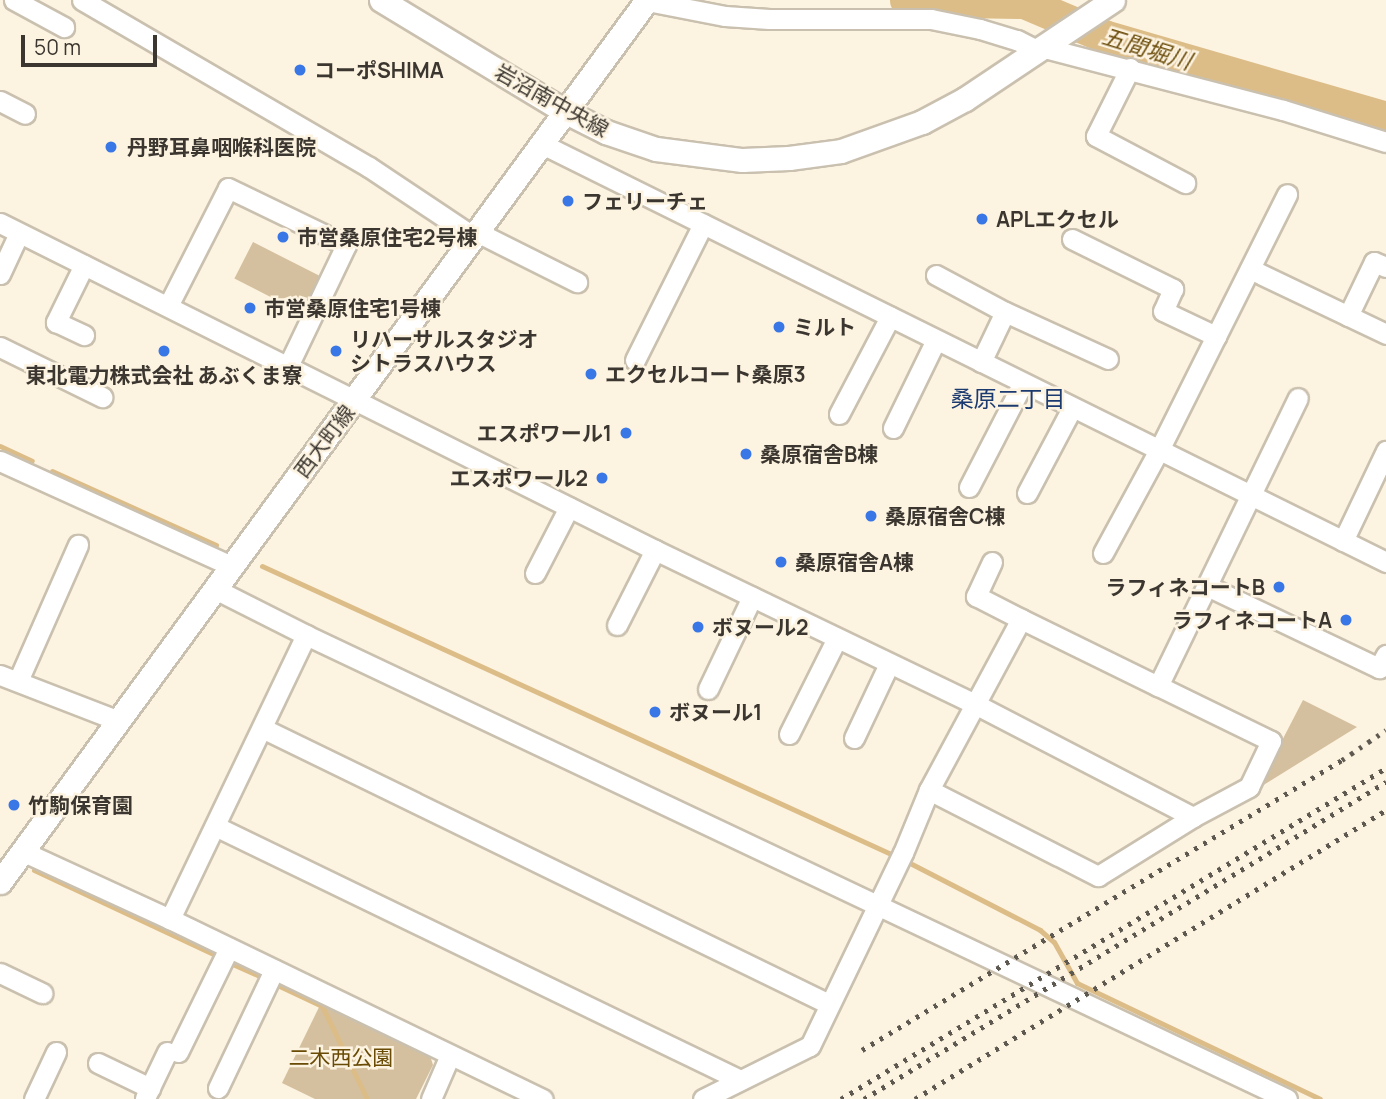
<!DOCTYPE html>
<meta charset="utf-8">
<style>
body{margin:0}
#map{position:relative;width:1386px;height:1099px;overflow:hidden;background:#fdf3e1;font-family:Manrope,"Noto Sans JP",sans-serif}
div>[style]{position:absolute}
.green>*{inset:0;background:#d4c09e;transform-origin:0 0}
.stream>*{height:5px;margin:-2.5px;padding:0 2.5px;transform-origin:2.5px;border-radius:2.5px;background:#dcbd88}
.river>*{height:33px;margin:-16.5px;padding:0 16.5px;transform-origin:16.5px;border-radius:16.5px;background:#dcbd88}
.roads{filter:drop-shadow(2px 0 #cac0af) drop-shadow(-2px 0 #cac0af) drop-shadow(0 2px #cac0af) drop-shadow(0 -2px #cac0af)}
.minor>*{height:19px;margin:-9.5px;padding:0 9.5px;transform-origin:9.5px;border-radius:9.5px;background:#fff}
.tertiary>*{height:23px;margin:-11.5px;padding:0 11.5px;transform-origin:11.5px;border-radius:11.5px;background:#fff}
.rail>*{height:5px;margin-top:-2.5px;transform-origin:0;background:repeating-linear-gradient(90deg,#5e5950 0 3.5px,transparent 0 10.5px)}
.dots>*{width:19px;height:19px;translate:-50% -50%;box-sizing:border-box;border:4px solid #fdf3e1;border-radius:50%}
span{translate:-50% -50%;white-space:nowrap;text-align:center;line-height:1.15;-webkit-text-stroke:5px #fdf3e1;paint-order:stroke}
.poi-label{font-size:21px;color:#3b3730;font-weight:700}
.left{translate:0 -50%;text-align:left}
.right{translate:-100% -50%;text-align:right}
.street-label{font-size:21px;color:#3b3730}
.park-label{font-size:21px;color:#694b06}
.water-label{font-size:23px;color:#6e500f;font-style:italic}
.neighbourhood-label{font-size:23px;color:#1b3a70}
.scale{position:absolute;left:21px;top:35px;width:136px;height:32px;box-sizing:border-box;border:4px solid #3b3730;border-top:0;padding-left:9px;font-size:21px;line-height:24px;white-space:nowrap;color:#3b3730;-webkit-text-stroke:5px #fdf3e1;paint-order:stroke}
</style>
<div id="map">
<div class="green">
<div style="left:253px;top:242px;width:79px;height:41px;rotate:27deg"></div>
<div style="clip-path:polygon(1303px 700px,1357px 727px,1257px 789px)"></div>
<div style="clip-path:polygon(322px 1001px,429px 1052px,433px 1065px,416px 1099px,315px 1099px,282px 1083px)"></div>
</div>
<div class="stream">
<div style="left:0;top:446px;width:35px;rotate:25deg"></div>
<div style="left:52px;top:471px;width:180px;rotate:24.3deg"></div>
<div style="left:262px;top:566px;width:696px;rotate:24.61deg"></div>
<div style="left:904px;top:860px;width:153px;rotate:27.2deg"></div>
<div style="left:1040px;top:930px;width:18px;rotate:41deg"></div>
<div style="left:1054px;top:942px;width:47px;rotate:60.7deg"></div>
<div style="left:1077px;top:983px;width:269px;rotate:25.5deg"></div>
<div style="left:34px;top:870px;width:205px;rotate:25.1deg"></div>
<div style="left:228px;top:962px;width:39px;rotate:24deg"></div>
<div style="left:273px;top:983px;width:54px;rotate:25.1deg"></div>
<div style="left:322px;top:1006px;width:103px;rotate:64.2deg"></div>
</div>
<div class="river">
<div style="left:906px;top:0;width:118px;rotate:1deg"></div>
<div style="left:1024px;top:2px;width:87px;rotate:23deg"></div>
<div style="left:1104px;top:36px;width:294px;rotate:16.2deg"></div>
</div>
<div class="roads">
<div class="minor">
<div style="left:14px;top:0;width:57px;rotate:28.4deg"></div>
<div style="left:82px;top:0;width:332px;rotate:30.2deg"></div>
<div style="left:369px;top:167px;width:126px;rotate:33.7deg"></div>
<div style="left:642px;top:0;width:85px;rotate:10.9deg"></div>
<div style="left:725px;top:16px;width:44px;rotate:3.9deg"></div>
<div style="left:769px;top:19px;width:162px"></div>
<div style="left:931px;top:19px;width:50px;rotate:11.5deg"></div>
<div style="left:980px;top:29px;width:39px;rotate:17deg"></div>
<div style="left:1017px;top:40px;width:22px;rotate:27deg"></div>
<div style="left:1041px;top:47px;width:250px;rotate:14.6deg"></div>
<div style="left:1283px;top:110px;width:108px;rotate:17.3deg"></div>
<div style="left:1130px;top:68px;width:76px;rotate:116.6deg"></div>
<div style="left:1096px;top:136px;width:101px;rotate:27.8deg"></div>
<div style="left:0;top:101px;width:28px;rotate:27deg"></div>
<div style="left:542px;top:144px;width:942px;rotate:26.35deg"></div>
<div style="left:0;top:223px;width:732px;rotate:26.53deg"></div>
<div style="left:655px;top:550px;width:353px;rotate:25.7deg"></div>
<div style="left:973px;top:703px;width:248px;rotate:27.4deg"></div>
<div style="left:1193px;top:817px;width:64px;rotate:-28.2deg"></div>
<div style="left:1249px;top:787px;width:51px;rotate:-64.4deg"></div>
<div style="left:1271px;top:741px;width:126px;rotate:-154deg"></div>
<div style="left:477px;top:232px;width:112px;rotate:26.6deg"></div>
<div style="left:1072px;top:239px;width:113px;rotate:26.3deg"></div>
<div style="left:1173px;top:289px;width:24px;rotate:114deg"></div>
<div style="left:1163px;top:311px;width:59px;rotate:25.3deg"></div>
<div style="left:84px;top:265px;width:64px;rotate:116.2deg"></div>
<div style="left:56px;top:322px;width:31px;rotate:25deg"></div>
<div style="left:1250px;top:269px;width:151px;rotate:25.5deg"></div>
<div style="left:0;top:274px;width:45px;rotate:-65.1deg"></div>
<div style="left:936px;top:275px;width:78px;rotate:28.2deg"></div>
<div style="left:1005px;top:312px;width:113px;rotate:24.5deg"></div>
<div style="left:168px;top:306px;width:132px;rotate:-63deg"></div>
<div style="left:228px;top:188px;width:131px;rotate:25.8deg"></div>
<div style="left:346px;top:245px;width:134px;rotate:115.6deg"></div>
<div style="left:1348px;top:316px;width:60px;rotate:-64.3deg"></div>
<div style="left:1374px;top:262px;width:13px;rotate:23deg"></div>
<div style="left:0;top:347px;width:114px;rotate:26.1deg"></div>
<div style="left:635px;top:360px;width:152px;rotate:-63.4deg"></div>
<div style="left:981px;top:362px;width:55px;rotate:-64.4deg"></div>
<div style="left:839px;top:414px;width:110px;rotate:-62.3deg"></div>
<div style="left:893px;top:428px;width:98px;rotate:-64deg"></div>
<div style="left:0;top:461px;width:255px;rotate:24.4deg"></div>
<div style="left:969px;top:487px;width:117px;rotate:-62.6deg"></div>
<div style="left:1027px;top:493px;width:96px;rotate:-62.1deg"></div>
<div style="left:1343px;top:541px;width:100px;rotate:-64.5deg"></div>
<div style="left:1103px;top:553px;width:117px;rotate:-61.5deg"></div>
<div style="left:1159px;top:450px;width:286px;rotate:-63.4deg"></div>
<div style="left:992px;top:562px;width:38px;rotate:115deg"></div>
<div style="left:976px;top:596px;width:51px;rotate:27.1deg"></div>
<div style="left:535px;top:573px;width:74px;rotate:-62.7deg"></div>
<div style="left:1207px;top:586px;width:191px;rotate:25.5deg"></div>
<div style="left:1379px;top:668px;width:15px;rotate:-62deg"></div>
<div style="left:215px;top:589px;width:102px;rotate:26.8deg"></div>
<div style="left:306px;top:635px;width:1085px;rotate:25.31deg"></div>
<div style="left:617px;top:625px;width:84px;rotate:-63.1deg"></div>
<div style="left:306px;top:635px;width:315px;rotate:115.6deg"></div>
<div style="left:170px;top:919px;width:414px;rotate:25.8deg"></div>
<div style="left:0;top:675px;width:128px;rotate:21.1deg"></div>
<div style="left:18px;top:681px;width:149px;rotate:-66.2deg"></div>
<div style="left:708px;top:689px;width:102px;rotate:-64.4deg"></div>
<div style="left:262px;top:728px;width:631px;rotate:25.96deg"></div>
<div style="left:789px;top:734px;width:107px;rotate:-63.4deg"></div>
<div style="left:854px;top:738px;width:82px;rotate:-64.7deg"></div>
<div style="left:929px;top:790px;width:190px;rotate:27deg"></div>
<div style="left:1098px;top:876px;width:112px;rotate:-31.8deg"></div>
<div style="left:215px;top:826px;width:583px;rotate:25.82deg"></div>
<div style="left:22px;top:851px;width:163px;rotate:24.7deg"></div>
<div style="left:0;top:973px;width:47px;rotate:25.5deg"></div>
<div style="left:178px;top:1052px;width:116px;rotate:-63.9deg"></div>
<div style="left:98px;top:1063px;width:58px;rotate:25.7deg"></div>
<div style="left:218px;top:1088px;width:131px;rotate:-64.6deg"></div>
<div style="left:145px;top:1098px;width:51px;rotate:-64.4deg"></div>
<div style="left:34px;top:1099px;width:52px;rotate:-64.9deg"></div>
<div style="left:431px;top:1099px;width:48px;rotate:-66.6deg"></div>
<div style="left:703px;top:1099px;width:119px;rotate:-26.4deg"></div>
<div style="left:810px;top:1046px;width:214px;rotate:-64.3deg"></div>
<div style="left:903px;top:853px;width:68px;rotate:-67.6deg"></div>
<div style="left:929px;top:790px;width:194px;rotate:-61.7deg"></div>
<div style="left:1021px;top:619px;width:153px;rotate:26.1deg"></div>
<div style="left:1158px;top:686px;width:320px;rotate:-64.1deg"></div>
</div>
<div class="tertiary">
<div style="left:381px;top:0;width:216px;rotate:31.2deg"></div>
<div style="left:566px;top:112px;width:45px;rotate:26.6deg"></div>
<div style="left:606px;top:132px;width:53px;rotate:18.8deg"></div>
<div style="left:656px;top:149px;width:87px;rotate:7.3deg"></div>
<div style="left:742px;top:160px;width:47px;rotate:-2.4deg"></div>
<div style="left:789px;top:158px;width:52px;rotate:-7.7deg"></div>
<div style="left:841px;top:151px;width:86px;rotate:-19.7deg"></div>
<div style="left:922px;top:122px;width:49px;rotate:-28.1deg"></div>
<div style="left:965px;top:99px;width:178px;rotate:-33.8deg"></div>
<div style="left:0;top:882px;width:1094px;rotate:-53.74deg"></div>
</div>
</div>
<div class="rail">
<div style="left:862px;top:1050px;width:561px;rotate:-31.14deg"></div>
<div style="left:1342px;top:760px;width:53px;rotate:-34.3deg"></div>
<div style="left:841px;top:1099px;width:638px;rotate:-31.27deg"></div>
<div style="left:864px;top:1099px;width:611px;rotate:-31.27deg"></div>
<div style="left:915px;top:1099px;width:553px;rotate:-31.53deg"></div>
</div>
<div class="dots">
<div style="left:300px;top:70px;background:#3977e6"></div>
<div style="left:111px;top:147px;background:#3977e6"></div>
<div style="left:568px;top:201px;background:#3977e6"></div>
<div style="left:982px;top:219px;background:#3977e6"></div>
<div style="left:283px;top:237px;background:#3977e6"></div>
<div style="left:250px;top:308px;background:#3977e6"></div>
<div style="left:779px;top:327px;background:#3977e6"></div>
<div style="left:164px;top:351px;background:#3977e6"></div>
<div style="left:336px;top:351px;background:#3977e6"></div>
<div style="left:591px;top:374px;background:#3977e6"></div>
<div style="left:626px;top:433px;background:#3977e6"></div>
<div style="left:746px;top:454px;background:#3977e6"></div>
<div style="left:602px;top:478px;background:#3977e6"></div>
<div style="left:871px;top:516px;background:#3977e6"></div>
<div style="left:781px;top:562px;background:#3977e6"></div>
<div style="left:1279px;top:587px;background:#3977e6"></div>
<div style="left:1346px;top:620px;background:#3977e6"></div>
<div style="left:698px;top:627px;background:#3977e6"></div>
<div style="left:655px;top:712px;background:#3977e6"></div>
<div style="left:14px;top:805px;background:#3977e6"></div>
</div>
<div class="poi-label">
<span class="left" style="left:314px;top:70px">コーポSHIMA</span>
<span class="left" style="left:127px;top:147px">丹野耳鼻咽喉科医院</span>
<span class="left" style="left:582px;top:201px">フェリーチェ</span>
<span class="left" style="left:996px;top:219px">APLエクセル</span>
<span class="left" style="left:297px;top:237px">市営桑原住宅2号棟</span>
<span class="left" style="left:264px;top:308px">市営桑原住宅1号棟</span>
<span class="left" style="left:793px;top:327px">ミルト</span>
<span class="left" style="left:350px;top:351px">リハーサルスタジオ<br>シトラスハウス</span>
<span class="left" style="left:605px;top:374px">エクセルコート桑原3</span>
<span style="left:164px;top:375px">東北電力株式会社 あぶくま寮</span>
<span class="right" style="left:612px;top:433px">エスポワール1</span>
<span class="left" style="left:760px;top:454px">桑原宿舎B棟</span>
<span class="right" style="left:588px;top:478px">エスポワール2</span>
<span class="left" style="left:885px;top:516px">桑原宿舎C棟</span>
<span class="left" style="left:795px;top:562px">桑原宿舎A棟</span>
<span class="right" style="left:1265px;top:587px">ラフィネコートB</span>
<span class="right" style="left:1332px;top:620px">ラフィネコートA</span>
<span class="left" style="left:712px;top:627px">ボヌール2</span>
<span class="left" style="left:669px;top:712px">ボヌール1</span>
<span class="left" style="left:28px;top:805px">竹駒保育園</span>
</div>
<div class="street-label">
<span style="left:552px;top:100px;rotate:29deg">岩沼南中央線</span>
<span style="left:324px;top:441px;rotate:-53deg">西大町線</span>
</div>
<div class="park-label">
<span style="left:341px;top:1057px">二木西公園</span>
</div>
<div class="water-label">
<span style="left:1147px;top:48px;rotate:17deg">五間堀川</span>
</div>
<div class="neighbourhood-label">
<span style="left:1008px;top:398px">桑原二丁目</span>
</div>
<div class="scale">50 m</div>
</div>
